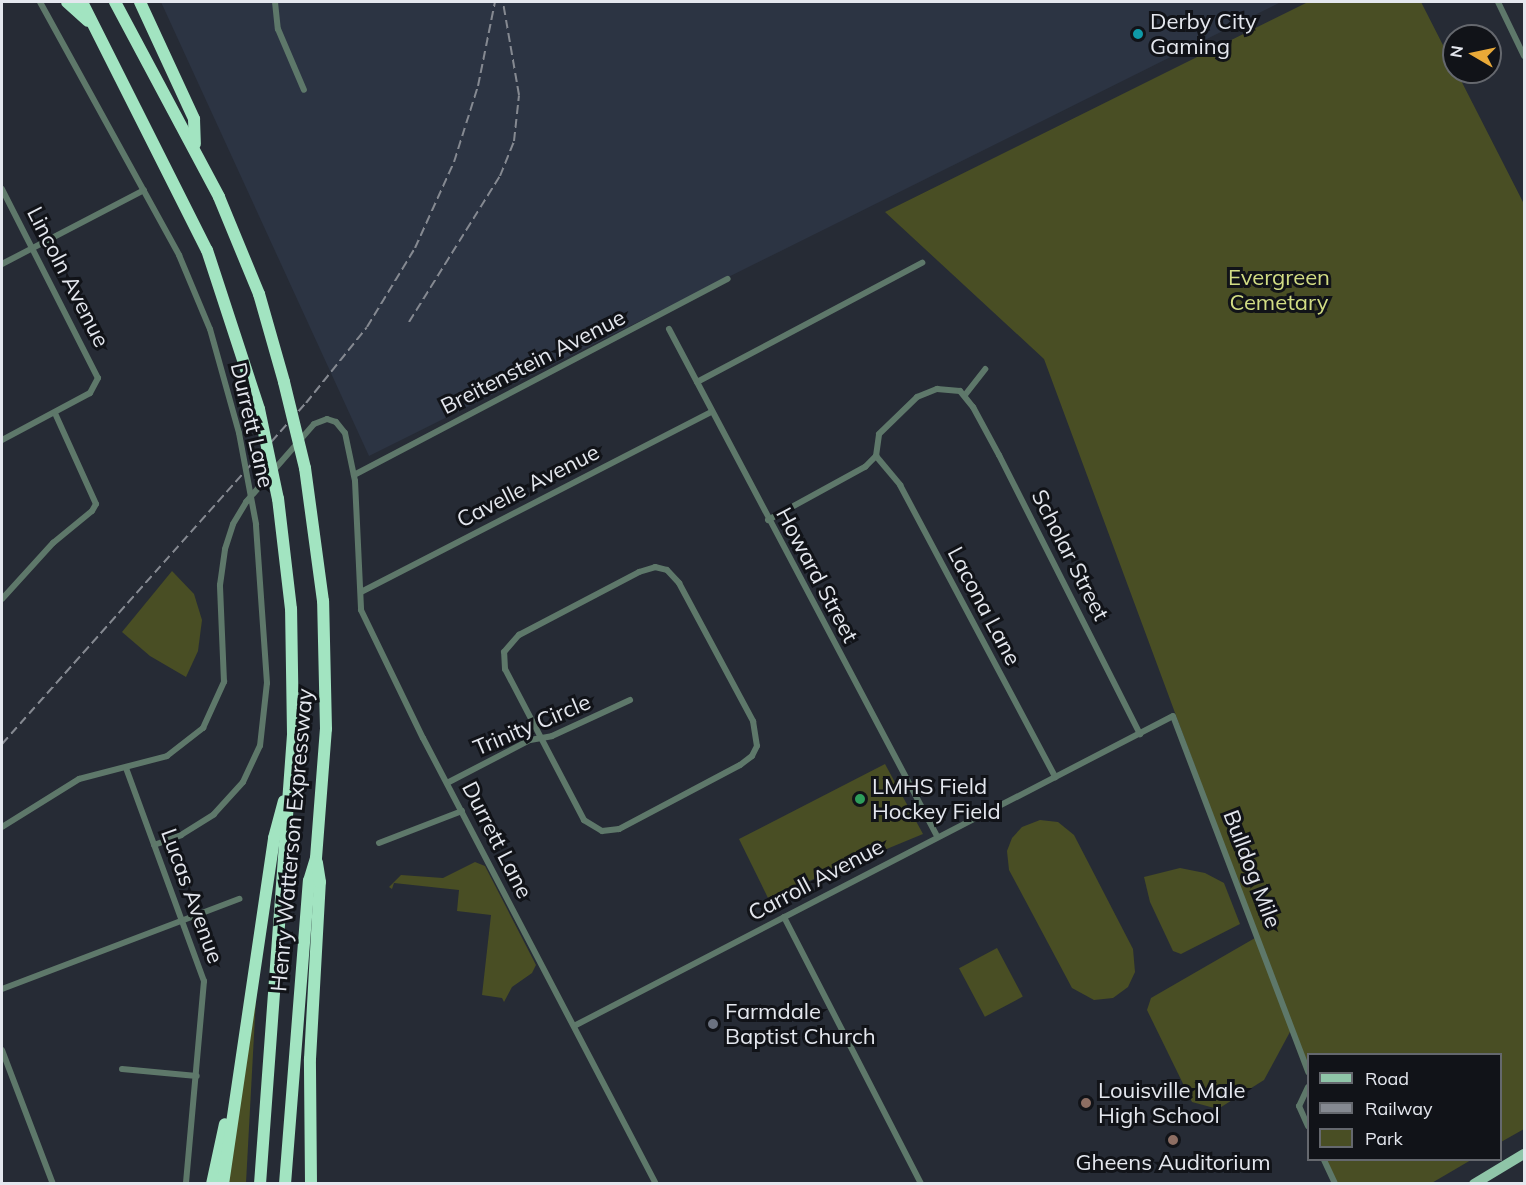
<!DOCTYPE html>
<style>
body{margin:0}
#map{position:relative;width:1526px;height:1185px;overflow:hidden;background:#262b35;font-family:Mulish,sans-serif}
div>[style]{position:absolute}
.built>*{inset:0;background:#2c3443}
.green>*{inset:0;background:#494e24;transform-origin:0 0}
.minor>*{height:6px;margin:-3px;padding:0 3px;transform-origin:3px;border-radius:3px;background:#5e786a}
.primary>*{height:10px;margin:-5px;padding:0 5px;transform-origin:5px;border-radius:5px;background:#8fc5a8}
.motorway>*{height:12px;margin:-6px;padding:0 6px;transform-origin:6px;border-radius:6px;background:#a2e4c1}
.rail>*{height:2px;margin-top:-1px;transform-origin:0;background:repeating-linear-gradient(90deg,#858991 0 9px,transparent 0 13.5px)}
.minor-bridge>*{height:6px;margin:-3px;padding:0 3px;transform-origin:3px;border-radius:3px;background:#5e786a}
.motorway-bridge>*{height:12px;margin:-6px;padding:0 6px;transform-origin:6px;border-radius:6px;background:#a2e4c1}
.dots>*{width:16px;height:16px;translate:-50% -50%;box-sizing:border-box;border:3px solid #111318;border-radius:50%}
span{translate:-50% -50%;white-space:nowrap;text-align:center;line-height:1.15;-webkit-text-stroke:6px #111318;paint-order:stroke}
.poi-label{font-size:22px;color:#e4e7ee}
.left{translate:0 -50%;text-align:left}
.street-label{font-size:22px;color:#e4e7ee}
.park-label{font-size:22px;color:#d2dd84}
.frame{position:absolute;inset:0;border:3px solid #e4e7ee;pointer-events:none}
.legend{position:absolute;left:1307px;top:1053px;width:195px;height:108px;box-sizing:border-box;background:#111318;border:2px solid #65686e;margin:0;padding:8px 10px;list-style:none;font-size:18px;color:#e4e7ee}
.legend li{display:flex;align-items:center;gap:12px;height:30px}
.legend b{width:30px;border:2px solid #65686e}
.north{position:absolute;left:1442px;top:24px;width:60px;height:60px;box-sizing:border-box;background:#111318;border:2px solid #65686e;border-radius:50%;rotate:279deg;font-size:16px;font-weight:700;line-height:24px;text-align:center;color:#e4e7ee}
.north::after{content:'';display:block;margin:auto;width:21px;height:27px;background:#eaaa38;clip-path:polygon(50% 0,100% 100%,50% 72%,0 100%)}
</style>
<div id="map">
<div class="built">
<div style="clip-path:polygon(161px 2px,1281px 2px,369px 456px)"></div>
</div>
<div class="green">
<div style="clip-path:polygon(1308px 2px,1421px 2px,1524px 204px,1524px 1129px,1501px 1142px,1500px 1054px,1308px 1054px,1308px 1072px,1044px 359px,885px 212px)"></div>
<div style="clip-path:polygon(172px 571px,194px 594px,202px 620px,198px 651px,186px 677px,150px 656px,122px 632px)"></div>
<div style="clip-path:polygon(885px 764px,923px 834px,768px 898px,739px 839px)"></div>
<div style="clip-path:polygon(1040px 820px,1058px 822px,1074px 835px,1133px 949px,1135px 972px,1128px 987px,1113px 998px,1094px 1000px,1072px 988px,1009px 870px,1007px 851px,1012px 838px,1022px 827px)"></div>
<div style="clip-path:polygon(475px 862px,485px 866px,536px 965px,532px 973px,512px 987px,504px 1002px,502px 998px,482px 995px,491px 915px,457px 911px,459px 890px,394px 883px,392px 889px,389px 887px,401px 875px,443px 878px)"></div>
<div style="clip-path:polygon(1180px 868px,1205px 873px,1224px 883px,1240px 924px,1181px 954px,1173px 951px,1150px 902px,1144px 877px)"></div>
<div style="clip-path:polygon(1255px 938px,1291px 1030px,1264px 1080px,1218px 1109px,1192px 1102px,1147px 1010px,1151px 998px)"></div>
<div style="left:997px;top:948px;width:55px;height:43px;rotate:62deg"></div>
<div style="clip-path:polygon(256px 998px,246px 1183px,228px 1184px)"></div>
<div style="clip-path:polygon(1324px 1160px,1471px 1160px,1430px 1184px,1335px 1183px)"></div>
</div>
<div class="minor">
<div style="left:40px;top:2px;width:289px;rotate:61.2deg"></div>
<div style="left:179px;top:255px;width:80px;rotate:67.3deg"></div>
<div style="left:210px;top:329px;width:108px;rotate:74.4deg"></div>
<div style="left:275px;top:2px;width:27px;rotate:84deg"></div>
<div style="left:278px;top:29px;width:66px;rotate:66.9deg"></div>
<div style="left:1498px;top:2px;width:60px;rotate:64.3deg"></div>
<div style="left:2px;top:189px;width:212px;rotate:63.1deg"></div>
<div style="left:98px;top:378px;width:17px;rotate:118deg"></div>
<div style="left:90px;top:393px;width:100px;rotate:151.9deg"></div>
<div style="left:2px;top:264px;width:160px;rotate:-27.5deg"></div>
<div style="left:669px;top:329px;width:573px;rotate:62.14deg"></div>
<div style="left:697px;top:382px;width:255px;rotate:-27.9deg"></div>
<div style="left:965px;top:395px;width:33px;rotate:-52deg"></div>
<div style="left:876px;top:456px;width:38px;rotate:50deg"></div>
<div style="left:900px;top:485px;width:331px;rotate:62deg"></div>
<div style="left:354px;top:475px;width:422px;rotate:-27.7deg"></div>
<div style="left:768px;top:520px;width:111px;rotate:-28.7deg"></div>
<div style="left:865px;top:467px;width:16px;rotate:-45deg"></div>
<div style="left:876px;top:456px;width:22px;rotate:-82deg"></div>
<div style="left:879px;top:434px;width:53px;rotate:-44.2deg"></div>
<div style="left:917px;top:397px;width:22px;rotate:-22deg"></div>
<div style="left:937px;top:389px;width:23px;rotate:5deg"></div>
<div style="left:960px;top:391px;width:21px;rotate:51deg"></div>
<div style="left:973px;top:407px;width:55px;rotate:61.6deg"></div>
<div style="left:999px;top:455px;width:313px;rotate:63.2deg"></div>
<div style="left:655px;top:567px;width:12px;rotate:14deg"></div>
<div style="left:667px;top:570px;width:18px;rotate:47deg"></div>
<div style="left:679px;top:583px;width:157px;rotate:61.8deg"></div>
<div style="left:753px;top:721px;width:25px;rotate:81deg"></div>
<div style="left:757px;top:746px;width:11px;rotate:117deg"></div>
<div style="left:752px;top:756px;width:15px;rotate:143deg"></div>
<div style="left:740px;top:765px;width:137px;rotate:152.1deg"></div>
<div style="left:619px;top:829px;width:17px;rotate:173deg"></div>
<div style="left:602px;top:831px;width:21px;rotate:-149deg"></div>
<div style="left:584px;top:820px;width:170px;rotate:-117.6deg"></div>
<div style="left:505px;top:669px;width:17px;rotate:-93deg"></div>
<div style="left:504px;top:652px;width:23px;rotate:-49deg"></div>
<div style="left:519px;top:635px;width:136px;rotate:-27.7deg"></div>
<div style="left:639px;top:572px;width:17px;rotate:-17deg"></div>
<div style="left:361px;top:592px;width:394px;rotate:-27.2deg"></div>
<div style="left:2px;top:599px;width:76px;rotate:-47.7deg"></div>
<div style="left:53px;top:543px;width:50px;rotate:-39.4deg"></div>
<div style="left:92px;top:511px;width:8px;rotate:-60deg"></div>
<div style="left:96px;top:504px;width:100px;rotate:-114.3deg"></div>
<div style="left:126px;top:768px;width:227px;rotate:69.9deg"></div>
<div style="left:204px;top:981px;width:204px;rotate:95.1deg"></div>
<div style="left:447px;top:783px;width:93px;rotate:-27.4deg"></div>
<div style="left:530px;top:740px;width:22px;rotate:-10deg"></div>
<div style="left:552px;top:736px;width:86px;rotate:-24.8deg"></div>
<div style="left:2px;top:827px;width:91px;rotate:-31.9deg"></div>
<div style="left:79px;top:779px;width:91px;rotate:-14.6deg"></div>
<div style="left:167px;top:756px;width:46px;rotate:-37.9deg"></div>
<div style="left:203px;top:728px;width:51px;rotate:-65.5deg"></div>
<div style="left:224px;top:682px;width:97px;rotate:-92.4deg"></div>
<div style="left:220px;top:585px;width:36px;rotate:-82deg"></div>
<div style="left:225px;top:549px;width:26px;rotate:-72deg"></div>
<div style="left:233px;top:524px;width:26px;rotate:-59deg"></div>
<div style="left:246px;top:502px;width:103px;rotate:-48.9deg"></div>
<div style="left:314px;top:424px;width:14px;rotate:-21deg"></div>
<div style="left:327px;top:419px;width:9px;rotate:18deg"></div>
<div style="left:336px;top:422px;width:14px;rotate:51deg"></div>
<div style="left:345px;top:433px;width:49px;rotate:78.2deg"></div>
<div style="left:355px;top:481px;width:129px;rotate:87.3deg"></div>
<div style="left:361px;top:610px;width:142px;rotate:64.2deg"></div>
<div style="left:423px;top:738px;width:503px;rotate:62.42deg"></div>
<div style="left:379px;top:843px;width:89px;rotate:-21.1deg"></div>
<div style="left:154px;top:845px;width:29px;rotate:-20deg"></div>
<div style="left:181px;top:835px;width:39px;rotate:-32deg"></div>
<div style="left:214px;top:814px;width:43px;rotate:-47.8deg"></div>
<div style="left:243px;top:782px;width:40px;rotate:-65deg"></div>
<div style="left:260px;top:746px;width:63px;rotate:-83.7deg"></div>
<div style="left:267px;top:683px;width:159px;rotate:-94deg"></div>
<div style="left:784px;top:917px;width:300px;rotate:62.8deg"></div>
<div style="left:2px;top:989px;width:254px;rotate:-20.8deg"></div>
<div style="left:574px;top:1026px;width:674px;rotate:-27.36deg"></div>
<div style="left:1173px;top:716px;width:381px;rotate:69.2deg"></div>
<div style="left:2px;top:1050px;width:143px;rotate:69.2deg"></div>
<div style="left:122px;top:1069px;width:75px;rotate:5.3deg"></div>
<div style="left:1308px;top:1087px;width:21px;rotate:115deg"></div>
<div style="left:1299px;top:1106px;width:22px;rotate:66deg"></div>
<div style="left:1324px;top:1160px;width:26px;rotate:65deg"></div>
</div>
<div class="primary">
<div style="left:1474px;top:1184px;width:58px;rotate:-31deg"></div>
</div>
<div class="motorway">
<div style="left:67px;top:2px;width:28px;rotate:42deg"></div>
<div style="left:82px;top:2px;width:278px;rotate:63.3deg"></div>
<div style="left:207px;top:250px;width:167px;rotate:71.9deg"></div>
<div style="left:115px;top:2px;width:221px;rotate:61.9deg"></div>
<div style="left:219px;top:197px;width:105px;rotate:67.6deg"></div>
<div style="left:259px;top:294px;width:91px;rotate:74.1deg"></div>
<div style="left:140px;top:2px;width:129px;rotate:65.2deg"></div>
<div style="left:194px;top:119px;width:25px;rotate:88deg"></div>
<div style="left:212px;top:1184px;width:61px;rotate:-77.8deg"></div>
<div style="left:223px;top:1184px;width:350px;rotate:-81.6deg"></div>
<div style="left:274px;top:838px;width:38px;rotate:-75deg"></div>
<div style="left:260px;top:1184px;width:452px;rotate:-85.8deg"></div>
<div style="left:293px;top:733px;width:124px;rotate:-90.9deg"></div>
<div style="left:291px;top:609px;width:111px;rotate:-96.7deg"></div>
<div style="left:285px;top:1184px;width:304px;rotate:-85.5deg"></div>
<div style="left:309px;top:881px;width:24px;rotate:-73deg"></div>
<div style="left:316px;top:858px;width:129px;rotate:-85.6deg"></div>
<div style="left:326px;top:729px;width:128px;rotate:-91.3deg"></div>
<div style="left:323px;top:601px;width:134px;rotate:-97.7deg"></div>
<div style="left:311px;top:1184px;width:125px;rotate:-90.5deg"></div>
<div style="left:310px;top:1059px;width:177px;rotate:-86.8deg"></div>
<div style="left:320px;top:882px;width:20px;rotate:-99deg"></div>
</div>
<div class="rail">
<div style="left:409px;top:322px;width:172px;rotate:-58.1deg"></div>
<div style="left:500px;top:176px;width:38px;rotate:-68deg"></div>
<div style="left:514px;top:141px;width:46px;rotate:-83.8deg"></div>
<div style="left:519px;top:95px;width:94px;rotate:-99.8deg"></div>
<div style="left:2px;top:744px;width:457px;rotate:-48.3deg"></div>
<div style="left:306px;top:403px;width:97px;rotate:-51.2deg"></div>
<div style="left:367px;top:327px;width:92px;rotate:-58.7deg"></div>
<div style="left:415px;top:248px;width:94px;rotate:-65.6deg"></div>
<div style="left:454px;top:162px;width:80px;rotate:-72.5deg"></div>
<div style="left:478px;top:86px;width:86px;rotate:-78.6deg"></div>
</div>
<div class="minor-bridge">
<div style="left:239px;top:433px;width:93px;rotate:79.4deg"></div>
</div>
<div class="motorway-bridge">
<div style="left:284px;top:382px;width:89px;rotate:76.3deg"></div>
<div style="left:259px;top:409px;width:92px;rotate:78.1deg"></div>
</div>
<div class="dots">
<div style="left:1138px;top:34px;background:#0f9aa8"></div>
<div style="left:860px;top:799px;background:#2e9e5b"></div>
<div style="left:713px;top:1024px;background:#6b7280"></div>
<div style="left:1086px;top:1103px;background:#8d6e63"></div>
<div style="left:1173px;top:1140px;background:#8d6e63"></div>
</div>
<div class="poi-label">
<span class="left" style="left:1150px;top:34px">Derby City<br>Gaming</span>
<span class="left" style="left:872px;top:799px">LMHS Field<br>Hockey Field</span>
<span class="left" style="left:725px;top:1024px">Farmdale<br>Baptist Church</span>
<span class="left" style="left:1098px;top:1103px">Louisville Male<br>High School</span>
<span style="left:1173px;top:1163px">Gheens Auditorium</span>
</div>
<div class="street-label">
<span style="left:68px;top:277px;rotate:63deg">Lincoln Avenue</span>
<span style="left:533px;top:362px;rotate:-27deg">Breitenstein Avenue</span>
<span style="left:252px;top:425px;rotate:77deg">Durrett Lane</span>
<span style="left:528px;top:486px;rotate:-27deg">Cavelle Avenue</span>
<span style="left:1070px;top:555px;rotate:63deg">Scholar Street</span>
<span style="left:817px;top:575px;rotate:62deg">Howard Street</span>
<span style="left:984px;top:606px;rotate:62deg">Lacona Lane</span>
<span style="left:532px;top:725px;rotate:-23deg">Trinity Circle</span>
<span style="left:292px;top:840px;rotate:-85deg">Henry Watterson Expressway</span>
<span style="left:497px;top:840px;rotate:63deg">Durrett Lane</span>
<span style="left:1252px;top:869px;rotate:69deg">Bulldog Mile</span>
<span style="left:816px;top:880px;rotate:-28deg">Carroll Avenue</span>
<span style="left:192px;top:896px;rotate:70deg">Lucas Avenue</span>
</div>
<div class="park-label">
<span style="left:1279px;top:290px">Evergreen<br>Cemetary</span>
</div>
<div class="frame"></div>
<ul class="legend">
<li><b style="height:8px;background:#8fc5a8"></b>Road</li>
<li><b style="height:8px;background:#858991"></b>Railway</li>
<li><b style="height:16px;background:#494e24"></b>Park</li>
</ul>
<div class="north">N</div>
</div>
